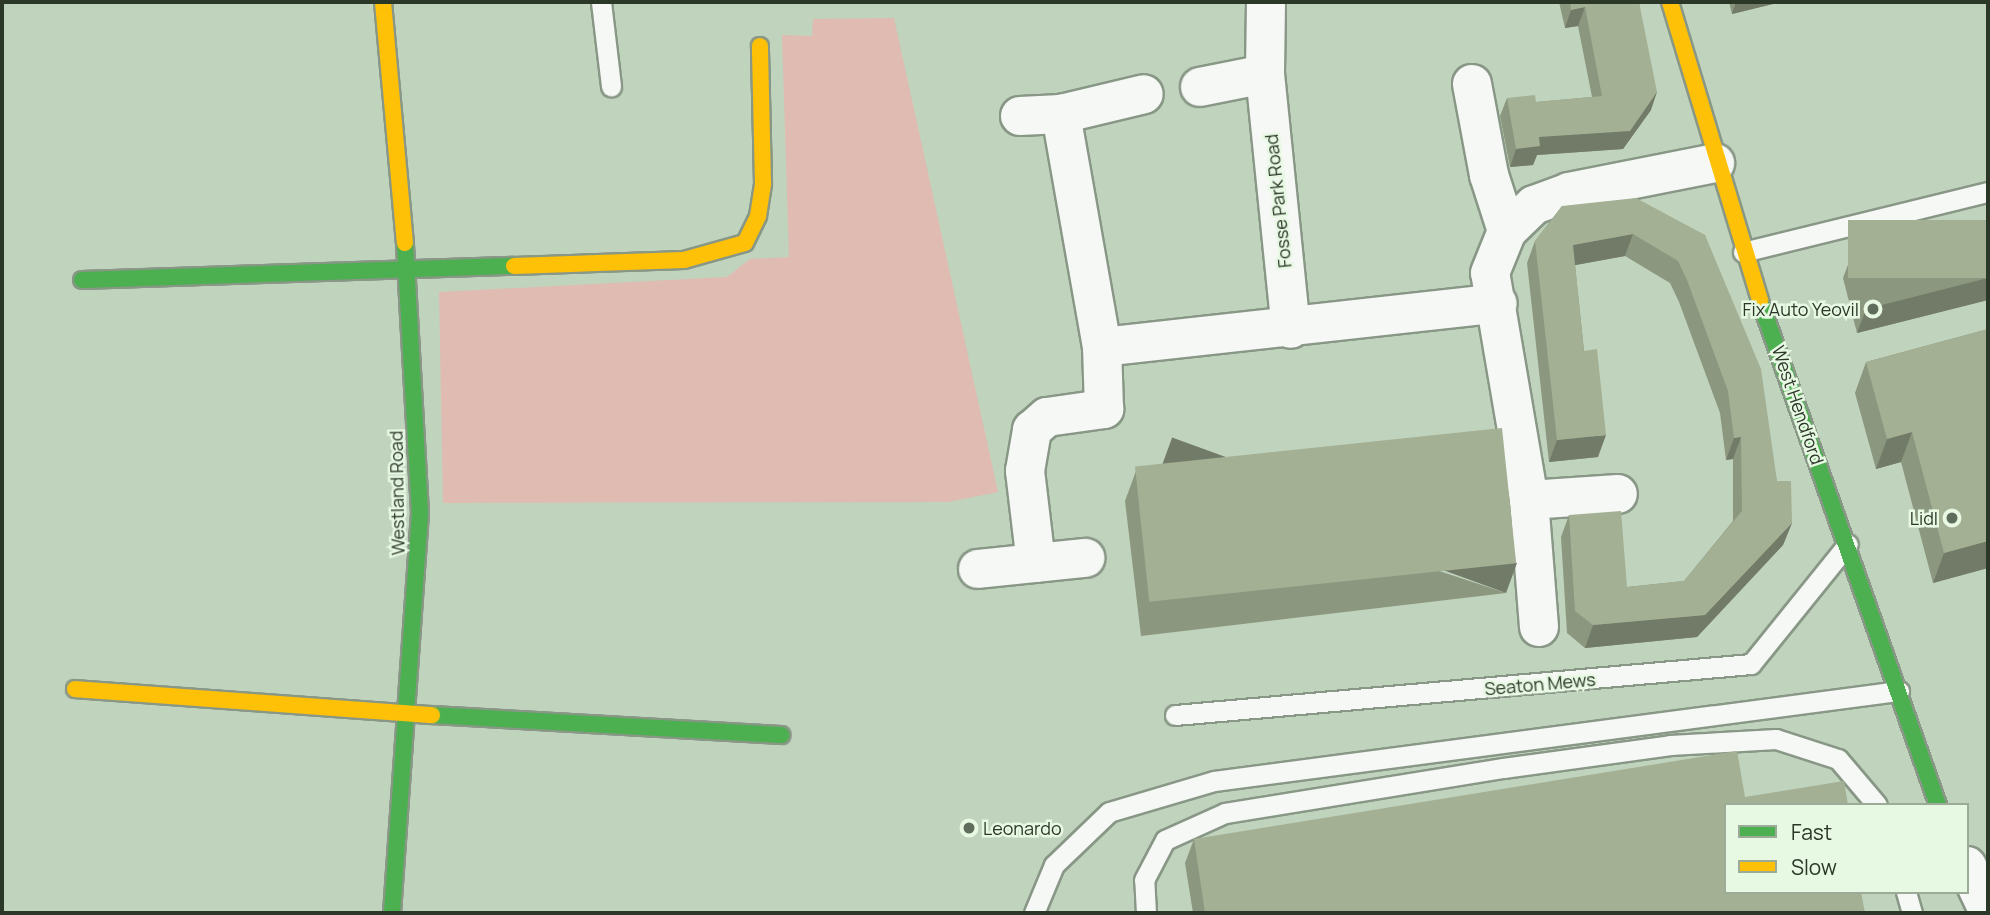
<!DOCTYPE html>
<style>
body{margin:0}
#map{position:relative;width:1990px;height:915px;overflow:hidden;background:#c0d3bd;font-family:Manrope,sans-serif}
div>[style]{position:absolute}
.green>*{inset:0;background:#e0bbb1}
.roads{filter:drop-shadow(2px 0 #889786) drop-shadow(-2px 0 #889786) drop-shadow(0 2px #889786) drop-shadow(0 -2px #889786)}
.lane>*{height:19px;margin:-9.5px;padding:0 9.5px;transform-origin:9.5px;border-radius:9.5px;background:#f6f8f5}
.street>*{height:38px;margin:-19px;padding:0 19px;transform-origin:19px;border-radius:19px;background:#f6f8f5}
.fast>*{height:16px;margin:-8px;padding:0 8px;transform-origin:8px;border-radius:8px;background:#4caf50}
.slow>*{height:16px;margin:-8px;padding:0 8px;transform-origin:8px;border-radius:8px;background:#ffc107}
.wall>*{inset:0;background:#8c977f}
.shaded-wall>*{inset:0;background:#727b68;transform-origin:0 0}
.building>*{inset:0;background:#a3b094;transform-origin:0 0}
.dots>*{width:19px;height:19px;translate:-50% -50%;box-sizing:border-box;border:4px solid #e7f8e3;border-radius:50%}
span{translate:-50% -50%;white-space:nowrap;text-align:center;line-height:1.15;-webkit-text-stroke:5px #e7f8e3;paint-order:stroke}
.street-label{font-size:18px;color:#2b3828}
.poi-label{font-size:18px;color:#2b3828}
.right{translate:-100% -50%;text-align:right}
.left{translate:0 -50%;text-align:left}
.frame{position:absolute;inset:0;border:4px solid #2b3828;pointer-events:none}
.legend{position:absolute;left:1724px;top:803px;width:245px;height:91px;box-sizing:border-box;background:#e7f8e3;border:2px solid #9cab98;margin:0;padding:9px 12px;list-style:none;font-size:21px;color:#2b3828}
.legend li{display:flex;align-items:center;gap:14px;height:35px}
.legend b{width:35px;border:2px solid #9cab98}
</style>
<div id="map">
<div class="green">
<div style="clip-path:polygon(894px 18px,998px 492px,948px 502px,443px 503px,439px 292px,727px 277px,750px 259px,789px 257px,782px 35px,812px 36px,813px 19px)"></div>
</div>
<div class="roads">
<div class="lane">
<div style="left:601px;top:2px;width:85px;rotate:83.2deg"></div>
<div style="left:1743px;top:252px;width:252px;rotate:-13.8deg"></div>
<div style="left:1175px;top:715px;width:578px;rotate:-5.06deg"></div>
<div style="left:1751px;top:664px;width:154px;rotate:-51.1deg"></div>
<div style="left:1906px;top:892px;width:22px;rotate:74deg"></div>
<div style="left:1034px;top:913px;width:52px;rotate:-67.4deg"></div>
<div style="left:1054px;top:865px;width:76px;rotate:-43.9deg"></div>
<div style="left:1109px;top:812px;width:109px;rotate:-16.4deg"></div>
<div style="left:1214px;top:781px;width:691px;rotate:-7.49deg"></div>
<div style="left:1146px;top:913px;width:33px;rotate:-93deg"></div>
<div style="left:1144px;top:880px;width:45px;rotate:-62.3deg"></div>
<div style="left:1165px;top:840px;width:66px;rotate:-24.2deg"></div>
<div style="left:1225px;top:813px;width:282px;rotate:-9.2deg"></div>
<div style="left:1503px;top:768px;width:169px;rotate:-7.8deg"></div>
<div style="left:1670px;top:745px;width:106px;rotate:-3.2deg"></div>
<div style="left:1776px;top:739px;width:65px;rotate:17.9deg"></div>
<div style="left:1838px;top:759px;width:60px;rotate:49.7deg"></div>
</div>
<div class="street">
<div style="left:1266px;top:2px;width:72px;rotate:90.8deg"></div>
<div style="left:1265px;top:74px;width:256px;rotate:84.2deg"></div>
<div style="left:1472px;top:84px;width:93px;rotate:79.4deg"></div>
<div style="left:1489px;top:175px;width:59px;rotate:72.2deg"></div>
<div style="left:1200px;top:87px;width:66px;rotate:-11.3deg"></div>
<div style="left:1020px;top:116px;width:41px;rotate:-2.8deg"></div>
<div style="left:1061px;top:114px;width:85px;rotate:-13.5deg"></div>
<div style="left:1102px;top:347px;width:398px;rotate:-6.3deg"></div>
<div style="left:1529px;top:500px;width:89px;rotate:-3.9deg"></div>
<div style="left:1036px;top:563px;width:93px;rotate:-96.8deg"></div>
<div style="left:1025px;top:471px;width:42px;rotate:-80.3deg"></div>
<div style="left:1032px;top:430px;width:20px;rotate:-41deg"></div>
<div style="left:1047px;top:417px;width:58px;rotate:-8deg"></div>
<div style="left:1104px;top:409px;width:62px;rotate:-91.8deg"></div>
<div style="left:1102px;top:347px;width:237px;rotate:-100deg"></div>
<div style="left:978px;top:569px;width:108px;rotate:-5.9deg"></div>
<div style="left:1539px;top:627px;width:127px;rotate:-94.5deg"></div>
<div style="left:1529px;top:500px;width:230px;rotate:-99.7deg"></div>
<div style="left:1490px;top:273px;width:45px;rotate:-68deg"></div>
<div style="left:1507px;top:231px;width:37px;rotate:-44deg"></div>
<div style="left:1534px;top:205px;width:37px;rotate:-20deg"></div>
<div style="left:1569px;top:192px;width:149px;rotate:-11.2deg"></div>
<div style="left:1967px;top:866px;width:49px;rotate:64.5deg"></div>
</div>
<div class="fast">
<div style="left:82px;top:280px;width:432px;rotate:-1.9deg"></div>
<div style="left:1760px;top:301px;width:535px;rotate:70.55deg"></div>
<div style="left:432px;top:715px;width:350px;rotate:3.3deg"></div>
<div style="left:392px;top:913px;width:401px;rotate:-86deg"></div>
<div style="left:420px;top:513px;width:270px;rotate:-93.2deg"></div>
</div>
<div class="slow">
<div style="left:383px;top:2px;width:242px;rotate:84.8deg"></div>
<div style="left:1670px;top:2px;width:312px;rotate:73.2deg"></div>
<div style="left:514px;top:266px;width:170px;rotate:-2deg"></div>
<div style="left:684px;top:260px;width:63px;rotate:-15.6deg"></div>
<div style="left:745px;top:243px;width:30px;rotate:-64deg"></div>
<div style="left:758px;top:216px;width:33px;rotate:-81deg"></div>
<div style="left:763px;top:183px;width:137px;rotate:-91.3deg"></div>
<div style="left:75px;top:689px;width:358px;rotate:4.2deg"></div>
</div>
</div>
<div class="wall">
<div style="clip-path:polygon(1559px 2px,1639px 2px,1651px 110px,1623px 149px,1537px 155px,1533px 165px,1510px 167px,1500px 116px,1507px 98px,1536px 102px,1592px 97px,1578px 26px,1565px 28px)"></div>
<div style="clip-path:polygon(1729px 2px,1777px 2px,1777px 3px,1732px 14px)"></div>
<div style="clip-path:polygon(1562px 206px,1705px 235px,1777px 481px,1792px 523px,1783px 545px,1697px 637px,1585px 648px,1567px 633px,1561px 537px,1569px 515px,1627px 587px,1684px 581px,1733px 521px,1733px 459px,1726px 460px,1720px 413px,1679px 302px,1670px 283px,1625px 256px,1575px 265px,1584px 351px,1598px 457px,1549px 462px,1527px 263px,1535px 241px)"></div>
<div style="clip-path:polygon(1988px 220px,1988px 300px,1857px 333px,1843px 278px,1852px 254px)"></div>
<div style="clip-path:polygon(1988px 329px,1988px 568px,1933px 583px,1901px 462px,1876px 469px,1855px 393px,1866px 362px)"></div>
<div style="clip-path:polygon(1136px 471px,1506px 593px,1141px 636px,1125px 501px)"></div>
<div style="clip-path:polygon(1745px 797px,1865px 913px,1193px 913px,1185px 863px,1194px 839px)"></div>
</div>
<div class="shaded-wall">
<div style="clip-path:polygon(1736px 2px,1777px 2px,1777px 3px,1732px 14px)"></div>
<div style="clip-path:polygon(1585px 7px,1578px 26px,1565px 28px,1571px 10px)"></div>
<div style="clip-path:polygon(1657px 92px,1651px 110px,1623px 149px,1537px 155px,1533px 165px,1510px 167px,1516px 149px,1539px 137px)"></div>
<div style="clip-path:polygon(1633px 234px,1625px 256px,1565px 267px,1573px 245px)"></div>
<div style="clip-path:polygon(1988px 278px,1988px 300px,1857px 333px,1866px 309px)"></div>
<div style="clip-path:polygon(1912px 432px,1901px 462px,1876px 469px,1887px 439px)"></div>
<div style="clip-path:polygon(1606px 435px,1598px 457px,1549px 462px,1557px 440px)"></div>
<div style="clip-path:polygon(1741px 437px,1733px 459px,1726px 460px,1734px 438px)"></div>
<div style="clip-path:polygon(1792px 523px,1783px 545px,1697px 637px,1585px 648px,1593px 625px,1705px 615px)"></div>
<div style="clip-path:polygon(1988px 541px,1988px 568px,1933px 583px,1944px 553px)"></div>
<div style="left:1517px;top:563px;width:32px;height:367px;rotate:110deg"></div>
</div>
<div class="building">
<div style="clip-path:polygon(1570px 2px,1639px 2px,1657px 92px,1630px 131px,1539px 137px,1540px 146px,1516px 149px,1507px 98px,1535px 95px,1536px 102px,1602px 96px,1585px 7px,1571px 10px)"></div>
<div style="clip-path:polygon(1636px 198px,1705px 235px,1761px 369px,1777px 481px,1791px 481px,1792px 523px,1705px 615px,1593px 625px,1575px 611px,1569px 515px,1621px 511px,1627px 587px,1684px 581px,1742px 511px,1741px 437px,1734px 438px,1728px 391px,1687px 280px,1678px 261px,1633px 234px,1573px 245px,1584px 351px,1597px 349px,1606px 435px,1557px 440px,1535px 241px,1562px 206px)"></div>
<div style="left:1988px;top:220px;width:58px;height:140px;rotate:90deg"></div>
<div style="clip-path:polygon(1988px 329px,1988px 541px,1944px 553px,1912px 432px,1887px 439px,1866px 362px)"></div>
<div style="left:1502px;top:428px;width:136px;height:369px;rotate:84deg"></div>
<div style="clip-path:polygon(1737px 751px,1745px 797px,1844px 781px,1848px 805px,1726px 805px,1726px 892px,1861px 892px,1865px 913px,1205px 913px,1194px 839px)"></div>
</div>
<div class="dots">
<div style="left:1873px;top:309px;background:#5f6e5c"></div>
<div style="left:1952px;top:518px;background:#5f6e5c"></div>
<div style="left:969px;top:828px;background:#5f6e5c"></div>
</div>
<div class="street-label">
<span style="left:1278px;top:201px;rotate:-96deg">Fosse Park Road</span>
<span style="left:1798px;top:405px;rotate:71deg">West Hendford</span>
<span style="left:397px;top:493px;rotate:-91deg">Westland Road</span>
<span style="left:1540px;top:684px;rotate:-5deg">Seaton Mews</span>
</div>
<div class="poi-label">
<span class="right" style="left:1859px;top:309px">Fix Auto Yeovil</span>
<span class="right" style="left:1938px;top:518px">Lidl</span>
<span class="left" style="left:983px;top:828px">Leonardo</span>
</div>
<div class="frame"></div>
<ul class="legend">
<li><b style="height:9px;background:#4caf50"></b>Fast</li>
<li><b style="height:9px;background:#ffc107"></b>Slow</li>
</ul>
</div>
